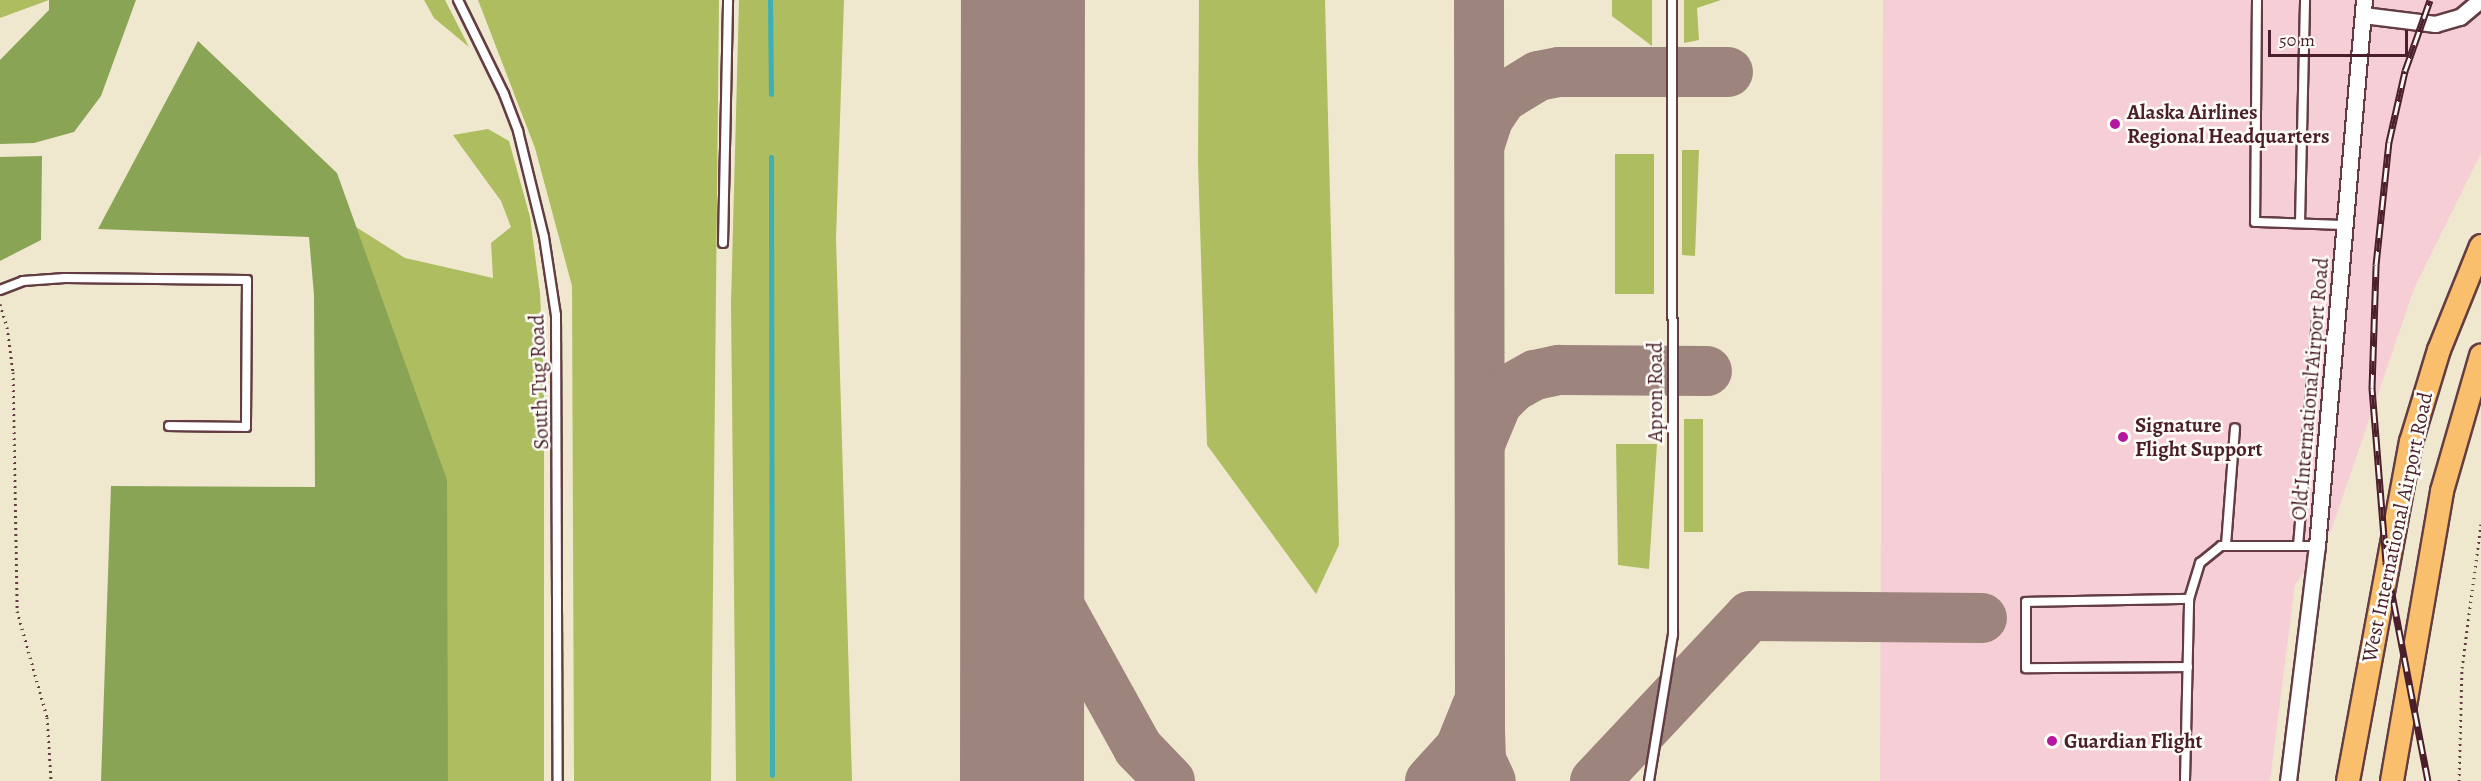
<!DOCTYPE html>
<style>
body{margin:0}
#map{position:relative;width:2481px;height:781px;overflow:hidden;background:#f0e8ce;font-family:Alegreya,serif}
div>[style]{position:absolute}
.built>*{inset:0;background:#f6cfd6}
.green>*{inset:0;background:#adbd60;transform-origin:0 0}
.forest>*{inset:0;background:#8aa456}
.stream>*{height:5px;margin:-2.5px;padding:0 2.5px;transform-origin:2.5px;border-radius:2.5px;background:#3eafb7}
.taxiway>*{height:50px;margin:-25px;padding:0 25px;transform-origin:25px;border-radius:25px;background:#9d847c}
.runway>*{height:124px;margin:-62px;padding:0 62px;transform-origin:62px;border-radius:62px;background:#9d847c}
.path>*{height:3px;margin-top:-1.5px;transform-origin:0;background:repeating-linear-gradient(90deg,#633d43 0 1.5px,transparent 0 6px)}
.roads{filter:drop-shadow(2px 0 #633d43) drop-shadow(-2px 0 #633d43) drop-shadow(0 2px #633d43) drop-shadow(0 -2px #633d43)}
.service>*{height:8px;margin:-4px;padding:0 4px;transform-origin:4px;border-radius:4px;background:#fff}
.minor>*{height:15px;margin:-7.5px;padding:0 7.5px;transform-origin:7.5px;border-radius:7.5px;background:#fff}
.primary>*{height:22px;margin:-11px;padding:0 11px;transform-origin:11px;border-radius:11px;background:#f9bf6d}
.rail>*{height:7px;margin-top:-3.5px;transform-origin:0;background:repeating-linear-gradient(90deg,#fdfcf7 0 14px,#4a1f2b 0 28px);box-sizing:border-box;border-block:2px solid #4a1f2b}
.dots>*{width:16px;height:16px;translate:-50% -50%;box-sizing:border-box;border:3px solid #fdfcf7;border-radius:50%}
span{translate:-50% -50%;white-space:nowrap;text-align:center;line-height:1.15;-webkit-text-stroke:5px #fdfcf7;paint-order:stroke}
.poi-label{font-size:21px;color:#4a1f2b;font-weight:700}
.left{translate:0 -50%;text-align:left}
.street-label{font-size:21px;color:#4a1f2b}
.scale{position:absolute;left:2268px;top:30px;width:140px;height:27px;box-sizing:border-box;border:3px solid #4a1f2b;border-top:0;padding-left:8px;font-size:18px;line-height:21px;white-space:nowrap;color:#4a1f2b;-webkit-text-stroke:4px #fdfcf7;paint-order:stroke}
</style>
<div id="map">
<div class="built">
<div style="clip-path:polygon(1883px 0,2481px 0,2481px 153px,2414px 289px,2331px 531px,2295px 585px,2270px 781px,1880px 781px)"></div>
</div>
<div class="green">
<div style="clip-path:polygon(0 0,49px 0,0 18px)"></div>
<div style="clip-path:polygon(424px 0,445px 0,469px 47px,434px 18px)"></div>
<div style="clip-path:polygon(478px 0,719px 0,711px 781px,574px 781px,572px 286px,535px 148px)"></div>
<div style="clip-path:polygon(739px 0,844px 0,836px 238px,852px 781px,736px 781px,731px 303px)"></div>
<div style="clip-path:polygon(1199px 0,1325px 0,1339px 545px,1316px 594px,1207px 445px,1198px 163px)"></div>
<div style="clip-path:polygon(1612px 0,1652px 0,1652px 46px,1612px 16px)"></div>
<div style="clip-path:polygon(1684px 0,1721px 0,1697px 8px,1699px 40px,1684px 43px)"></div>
<div style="clip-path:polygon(488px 129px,509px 141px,530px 217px,540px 293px,544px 379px,544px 781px,448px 781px,446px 698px,356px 227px,405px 258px,493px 278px,491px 243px,511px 227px,501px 201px,453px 135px)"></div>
<div style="clip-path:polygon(1682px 150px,1699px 150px,1695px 256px,1682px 255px)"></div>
<div style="left:1654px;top:154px;width:140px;height:39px;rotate:90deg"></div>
<div style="left:1703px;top:419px;width:113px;height:19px;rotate:90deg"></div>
<div style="clip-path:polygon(1616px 444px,1657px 444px,1649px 569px,1618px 565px)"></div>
</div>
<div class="forest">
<div style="clip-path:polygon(49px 0,136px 0,101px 96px,74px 132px,34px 143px,0 144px,0 60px,49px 10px)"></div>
<div style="clip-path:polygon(198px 41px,337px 173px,447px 480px,448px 781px,101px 781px,111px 486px,315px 487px,314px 295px,309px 237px,98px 229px)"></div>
<div style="clip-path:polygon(42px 156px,41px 240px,0 261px,0 157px)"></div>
</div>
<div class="stream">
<div style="left:770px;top:0;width:94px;rotate:89.4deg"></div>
<div style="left:771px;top:157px;width:618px;rotate:89.91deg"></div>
</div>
<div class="taxiway">
<div style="left:1479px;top:0;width:731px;rotate:89.92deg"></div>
<div style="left:1480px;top:731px;width:29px;rotate:88deg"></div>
<div style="left:1481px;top:760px;width:23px;rotate:65deg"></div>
<div style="left:1480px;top:144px;width:26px;rotate:-72deg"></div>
<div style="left:1488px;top:119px;width:25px;rotate:-56deg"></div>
<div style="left:1502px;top:98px;width:42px;rotate:-31.4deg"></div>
<div style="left:1538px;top:76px;width:21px;rotate:-11deg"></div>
<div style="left:1559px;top:72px;width:169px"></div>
<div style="left:1480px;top:444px;width:44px;rotate:-67.5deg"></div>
<div style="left:1497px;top:403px;width:23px;rotate:-45deg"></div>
<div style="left:1513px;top:387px;width:25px;rotate:-29deg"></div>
<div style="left:1535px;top:375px;width:25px;rotate:-12deg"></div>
<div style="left:1559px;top:370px;width:148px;rotate:0.4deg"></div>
<div style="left:1024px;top:542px;width:235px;rotate:61deg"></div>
<div style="left:1138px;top:748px;width:46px;rotate:45.9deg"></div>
<div style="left:1430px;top:781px;width:45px;rotate:-47.7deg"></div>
<div style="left:1460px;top:748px;width:45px;rotate:-68deg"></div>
<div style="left:1595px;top:781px;width:226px;rotate:-46.8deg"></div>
<div style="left:1750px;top:616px;width:232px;rotate:0.5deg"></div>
</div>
<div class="runway">
<div style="left:1022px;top:781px;width:781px;rotate:-89.93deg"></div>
</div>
<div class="path">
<div style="left:0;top:304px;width:24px;rotate:73deg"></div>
<div style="left:7px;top:327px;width:45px;rotate:82.4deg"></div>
<div style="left:13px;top:372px;width:239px;rotate:89deg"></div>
<div style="left:17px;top:611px;width:110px;rotate:74.2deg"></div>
<div style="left:47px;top:717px;width:64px;rotate:86.4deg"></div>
<div style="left:2459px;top:781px;width:113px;rotate:-88.5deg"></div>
<div style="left:2462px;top:668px;width:145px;rotate:-82.5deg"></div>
</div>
<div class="roads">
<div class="service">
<div style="left:458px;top:0;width:105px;rotate:63.9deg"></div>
<div style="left:504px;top:94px;width:40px;rotate:69deg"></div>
<div style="left:518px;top:131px;width:109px;rotate:76.2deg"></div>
<div style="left:544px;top:237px;width:79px;rotate:81.3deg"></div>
<div style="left:556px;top:315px;width:466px;rotate:89.8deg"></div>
<div style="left:2257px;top:0;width:222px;rotate:90.5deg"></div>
<div style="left:2255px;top:222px;width:91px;rotate:1.9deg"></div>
<div style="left:2300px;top:223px;width:223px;rotate:-88.7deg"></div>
<div style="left:723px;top:243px;width:243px;rotate:-88.8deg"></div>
<div style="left:0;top:290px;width:25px;rotate:-21deg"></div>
<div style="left:23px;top:281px;width:42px;rotate:-4.1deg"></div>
<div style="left:65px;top:278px;width:182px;rotate:0.6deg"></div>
<div style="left:247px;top:280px;width:147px;rotate:90.4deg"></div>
<div style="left:246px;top:427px;width:77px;rotate:-179.3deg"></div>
<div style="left:2226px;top:545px;width:117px;rotate:-85.6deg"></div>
<div style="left:2298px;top:546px;width:227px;rotate:-85.2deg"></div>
<div style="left:2188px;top:667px;width:162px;rotate:179.6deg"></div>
<div style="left:2026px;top:668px;width:66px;rotate:-90deg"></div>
<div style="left:2026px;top:602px;width:163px;rotate:-1.1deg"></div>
<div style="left:1649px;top:781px;width:148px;rotate:-80.7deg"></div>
<div style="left:1673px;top:635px;width:635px;rotate:-90.09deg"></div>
<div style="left:2185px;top:781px;width:182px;rotate:-88.7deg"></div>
<div style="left:2189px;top:599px;width:38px;rotate:-73deg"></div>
<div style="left:2200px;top:563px;width:27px;rotate:-39deg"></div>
<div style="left:2221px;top:546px;width:96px"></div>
</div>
<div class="minor">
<div style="left:2363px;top:15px;width:73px;rotate:7.1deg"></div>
<div style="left:2435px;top:24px;width:26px;rotate:-16deg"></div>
<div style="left:2460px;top:17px;width:26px;rotate:-40deg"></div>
<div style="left:2288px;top:781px;width:237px;rotate:-83deg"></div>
<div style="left:2317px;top:546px;width:548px;rotate:-85.08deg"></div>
</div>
<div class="primary">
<div style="left:2348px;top:781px;width:345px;rotate:-79.5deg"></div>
<div style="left:2411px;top:442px;width:96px;rotate:-73.1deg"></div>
<div style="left:2439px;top:350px;width:112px;rotate:-68deg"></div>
<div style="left:2392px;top:781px;width:294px;rotate:-80.2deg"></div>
<div style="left:2442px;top:491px;width:141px;rotate:-73.9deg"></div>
</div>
</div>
<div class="rail">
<div style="left:2428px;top:781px;width:223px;rotate:-100.9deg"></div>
<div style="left:2386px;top:562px;width:175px;rotate:-94.6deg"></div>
<div style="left:2372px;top:388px;width:123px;rotate:-88.1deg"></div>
<div style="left:2376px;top:265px;width:124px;rotate:-84deg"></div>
<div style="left:2389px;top:142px;width:73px;rotate:-77.3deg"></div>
<div style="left:2405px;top:71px;width:75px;rotate:-70.6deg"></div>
</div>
<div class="dots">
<div style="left:2115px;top:124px;background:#b5179e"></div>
<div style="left:2123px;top:437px;background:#b5179e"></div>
<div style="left:2052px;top:741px;background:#b5179e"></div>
</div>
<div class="poi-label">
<span class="left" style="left:2127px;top:124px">Alaska Airlines<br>Regional Headquarters</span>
<span class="left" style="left:2135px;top:437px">Signature<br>Flight Support</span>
<span class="left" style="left:2064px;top:741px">Guardian Flight</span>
</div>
<div class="street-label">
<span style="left:539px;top:382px;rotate:-92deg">South Tug Road</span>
<span style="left:2310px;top:389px;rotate:-85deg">Old International Airport Road</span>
<span style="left:1655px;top:392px;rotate:-90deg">Apron Road</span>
<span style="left:2397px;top:527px;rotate:-78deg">West International Airport Road</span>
</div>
<div class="scale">50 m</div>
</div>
